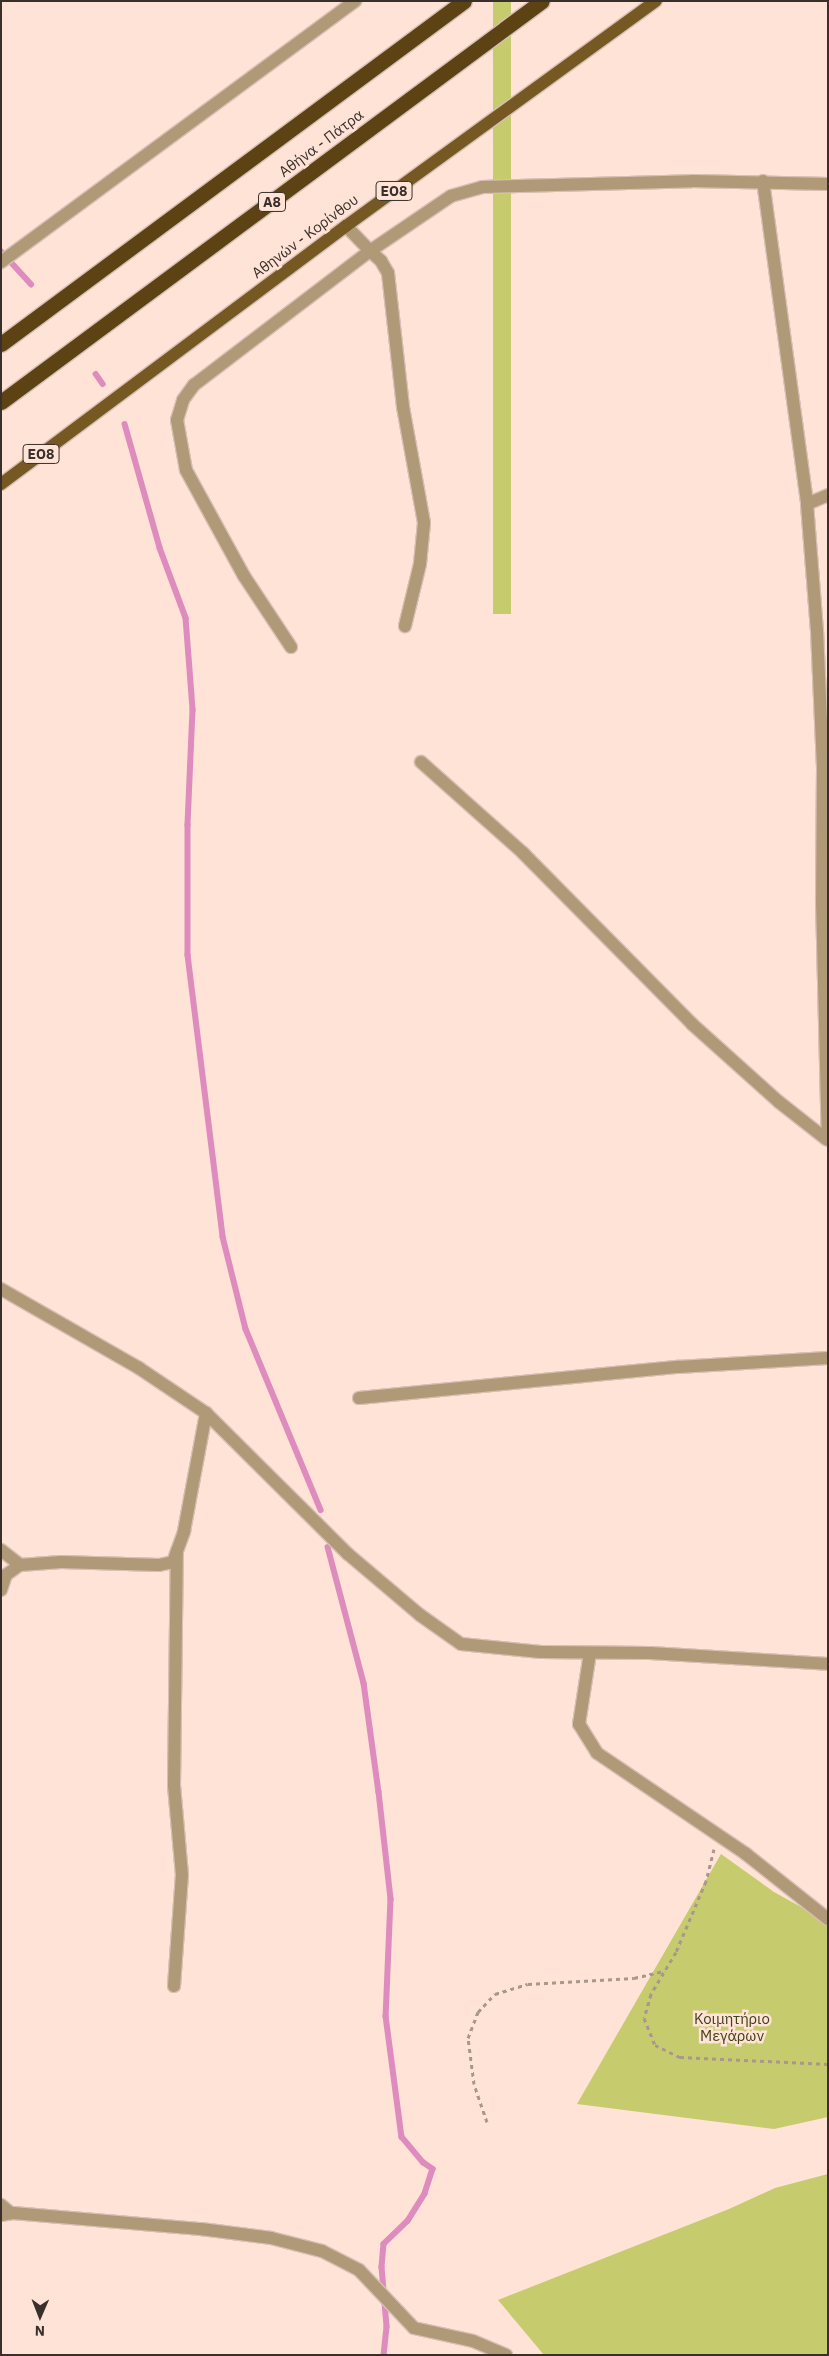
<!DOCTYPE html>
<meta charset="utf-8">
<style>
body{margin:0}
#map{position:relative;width:829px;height:2356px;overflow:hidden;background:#fee3d6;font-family:"IBM Plex Sans",sans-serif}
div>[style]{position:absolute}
.green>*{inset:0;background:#c6cb6e;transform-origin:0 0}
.stream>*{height:5.5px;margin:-2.75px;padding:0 2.75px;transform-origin:2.75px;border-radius:2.75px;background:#de8bbd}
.path>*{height:3px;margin-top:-1.5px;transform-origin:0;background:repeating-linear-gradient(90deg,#a9968c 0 4px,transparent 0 8px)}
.roads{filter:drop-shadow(1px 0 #d7bfb4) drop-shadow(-1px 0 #d7bfb4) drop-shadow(0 1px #d7bfb4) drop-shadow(0 -1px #d7bfb4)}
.service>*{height:9px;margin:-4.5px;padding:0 4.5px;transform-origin:4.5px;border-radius:4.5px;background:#af9977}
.minor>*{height:12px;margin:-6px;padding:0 6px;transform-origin:6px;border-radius:6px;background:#af9977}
.tertiary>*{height:12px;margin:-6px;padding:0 6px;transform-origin:6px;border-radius:6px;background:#af9977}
.primary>*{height:12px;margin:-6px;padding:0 6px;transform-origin:6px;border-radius:6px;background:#765822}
.motorway>*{height:15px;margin:-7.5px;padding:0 7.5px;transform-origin:7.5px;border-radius:7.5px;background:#5d4313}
span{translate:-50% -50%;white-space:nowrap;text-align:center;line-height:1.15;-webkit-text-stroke:5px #fee3d6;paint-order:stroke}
.shield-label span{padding:1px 4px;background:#fee3d6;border:1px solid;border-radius:4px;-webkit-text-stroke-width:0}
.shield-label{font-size:14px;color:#3a302b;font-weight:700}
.street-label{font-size:15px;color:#3a302b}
.park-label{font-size:15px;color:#40421a}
.frame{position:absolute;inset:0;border:2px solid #3a302b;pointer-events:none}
.north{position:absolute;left:15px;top:2291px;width:50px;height:50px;-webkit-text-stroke:4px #fee3d6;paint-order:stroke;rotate:181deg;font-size:14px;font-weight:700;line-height:20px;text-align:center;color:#3a302b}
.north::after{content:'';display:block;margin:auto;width:18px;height:22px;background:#3a302b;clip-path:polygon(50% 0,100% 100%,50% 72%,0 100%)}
</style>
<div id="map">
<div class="green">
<div style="left:493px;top:1px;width:18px;height:613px"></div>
<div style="clip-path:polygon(721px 1854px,774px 1892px,828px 1922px,828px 2117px,774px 2129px,577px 2104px)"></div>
<div style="clip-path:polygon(828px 2174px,828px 2355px,544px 2355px,498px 2300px,729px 2209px,775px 2188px)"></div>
</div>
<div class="stream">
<div style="left:1px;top:251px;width:45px;rotate:47.7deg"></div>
<div style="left:96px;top:374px;width:12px;rotate:55deg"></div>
<div style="left:125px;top:424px;width:129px;rotate:74.2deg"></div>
<div style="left:160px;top:548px;width:75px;rotate:69.6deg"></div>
<div style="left:186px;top:618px;width:92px;rotate:85.6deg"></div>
<div style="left:193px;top:710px;width:115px;rotate:92.5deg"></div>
<div style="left:188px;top:825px;width:130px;rotate:90deg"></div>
<div style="left:188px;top:955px;width:284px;rotate:82.9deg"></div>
<div style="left:223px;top:1237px;width:95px;rotate:76deg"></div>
<div style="left:246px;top:1329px;width:196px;rotate:67.5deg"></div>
<div style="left:328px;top:1547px;width:141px;rotate:75.2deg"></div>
<div style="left:364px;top:1683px;width:110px;rotate:82.2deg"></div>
<div style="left:379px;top:1792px;width:108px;rotate:83.6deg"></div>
<div style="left:391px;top:1899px;width:117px;rotate:92.4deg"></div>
<div style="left:386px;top:2016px;width:122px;rotate:82.5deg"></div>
<div style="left:402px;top:2137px;width:33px;rotate:50deg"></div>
<div style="left:423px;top:2162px;width:12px;rotate:35deg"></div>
<div style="left:433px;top:2169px;width:26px;rotate:108deg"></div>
<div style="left:425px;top:2194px;width:32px;rotate:122deg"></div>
<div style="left:408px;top:2221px;width:33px;rotate:136deg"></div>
<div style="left:384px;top:2244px;width:23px;rotate:95deg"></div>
<div style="left:382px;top:2267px;width:60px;rotate:85.2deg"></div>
<div style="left:387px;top:2327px;width:28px;rotate:96deg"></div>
</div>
<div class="path">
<div style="left:714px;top:1849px;width:33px;rotate:104deg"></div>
<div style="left:706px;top:1881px;width:77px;rotate:112.9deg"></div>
<div style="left:676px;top:1952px;width:49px;rotate:120.8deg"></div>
<div style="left:651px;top:1994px;width:25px;rotate:106deg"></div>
<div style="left:644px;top:2018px;width:29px;rotate:68deg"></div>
<div style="left:655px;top:2045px;width:28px;rotate:26deg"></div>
<div style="left:680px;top:2057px;width:148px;rotate:2.7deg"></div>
<div style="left:487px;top:2122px;width:40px;rotate:-108.9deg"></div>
<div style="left:474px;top:2084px;width:46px;rotate:-97.4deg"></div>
<div style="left:468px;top:2038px;width:28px;rotate:-69deg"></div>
<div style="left:478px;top:2012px;width:25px;rotate:-47deg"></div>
<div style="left:495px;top:1994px;width:34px;rotate:-17deg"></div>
<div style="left:528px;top:1984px;width:106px;rotate:-3.2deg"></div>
<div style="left:634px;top:1978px;width:32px;rotate:-13deg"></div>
</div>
<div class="roads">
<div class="service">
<div style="left:1px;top:2203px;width:16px;rotate:40deg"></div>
</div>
<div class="minor">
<div style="left:763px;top:181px;width:326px;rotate:82.2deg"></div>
<div style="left:807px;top:504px;width:126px;rotate:85.5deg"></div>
<div style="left:817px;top:630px;width:137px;rotate:87.5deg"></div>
<div style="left:823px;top:767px;width:133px;rotate:90.4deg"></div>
<div style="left:822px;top:900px;width:240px;rotate:88.6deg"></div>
<div style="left:346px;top:226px;width:35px;rotate:46deg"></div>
<div style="left:370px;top:251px;width:98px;rotate:-34.2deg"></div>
<div style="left:451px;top:196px;width:32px;rotate:-16deg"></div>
<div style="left:482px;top:187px;width:210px;rotate:-1.6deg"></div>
<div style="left:692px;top:181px;width:136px;rotate:1.3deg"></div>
<div style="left:1px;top:262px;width:440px;rotate:-36.4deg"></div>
<div style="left:807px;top:504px;width:23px;rotate:-23deg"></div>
<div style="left:291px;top:647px;width:85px;rotate:-123.5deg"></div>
<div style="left:244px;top:576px;width:121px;rotate:-118.7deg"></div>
<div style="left:186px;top:470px;width:51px;rotate:-100.2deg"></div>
<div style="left:177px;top:420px;width:21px;rotate:-73deg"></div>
<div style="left:183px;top:400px;width:19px;rotate:-54deg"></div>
<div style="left:194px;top:385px;width:221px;rotate:-37.3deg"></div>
<div style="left:370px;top:251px;width:15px;rotate:42deg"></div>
<div style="left:381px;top:261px;width:14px;rotate:60deg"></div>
<div style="left:388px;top:273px;width:135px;rotate:83.6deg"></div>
<div style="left:403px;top:407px;width:118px;rotate:79.7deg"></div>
<div style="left:424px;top:523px;width:41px;rotate:95.6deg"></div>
<div style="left:420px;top:564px;width:64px;rotate:103.6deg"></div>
<div style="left:421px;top:762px;width:137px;rotate:41.7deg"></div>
<div style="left:523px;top:853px;width:240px;rotate:45.3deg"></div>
<div style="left:692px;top:1024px;width:117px;rotate:41.9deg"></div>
<div style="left:779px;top:1102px;width:60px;rotate:38.2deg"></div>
<div style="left:359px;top:1398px;width:321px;rotate:-5.6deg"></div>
<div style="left:678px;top:1367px;width:150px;rotate:-3.4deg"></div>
<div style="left:1px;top:1550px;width:24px;rotate:38deg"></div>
<div style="left:1px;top:1590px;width:16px;rotate:-72deg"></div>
<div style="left:6px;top:1575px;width:17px;rotate:-36deg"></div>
<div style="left:20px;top:1565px;width:41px;rotate:-4.2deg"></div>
<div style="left:61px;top:1562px;width:98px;rotate:1.8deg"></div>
<div style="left:159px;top:1565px;width:14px;rotate:-12deg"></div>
<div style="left:173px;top:1562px;width:33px;rotate:-70deg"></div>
<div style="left:184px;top:1531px;width:120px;rotate:-79.4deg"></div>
<div style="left:590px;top:1653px;width:72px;rotate:98.8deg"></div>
<div style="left:579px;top:1724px;width:34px;rotate:58deg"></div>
<div style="left:597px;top:1753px;width:180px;rotate:34.1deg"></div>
<div style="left:746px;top:1854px;width:105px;rotate:38.4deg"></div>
<div style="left:174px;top:1986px;width:111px;rotate:-85.9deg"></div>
<div style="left:182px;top:1875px;width:90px;rotate:-95.1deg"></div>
<div style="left:174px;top:1785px;width:234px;rotate:-89.3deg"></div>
<div style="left:1px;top:2215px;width:12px;rotate:-9deg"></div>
<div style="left:13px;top:2213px;width:189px;rotate:4.9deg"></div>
<div style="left:201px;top:2229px;width:71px;rotate:7.3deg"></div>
<div style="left:271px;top:2238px;width:53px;rotate:14.3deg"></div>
<div style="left:322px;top:2251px;width:42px;rotate:27.2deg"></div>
<div style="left:359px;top:2270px;width:80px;rotate:46.5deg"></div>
<div style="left:414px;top:2328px;width:60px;rotate:12.4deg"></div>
<div style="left:473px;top:2341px;width:36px;rotate:23deg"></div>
</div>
<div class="tertiary">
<div style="left:1px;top:1289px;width:159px;rotate:29.8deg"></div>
<div style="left:139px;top:1368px;width:81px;rotate:33.9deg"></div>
<div style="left:206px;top:1413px;width:200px;rotate:44.8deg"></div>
<div style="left:348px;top:1554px;width:94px;rotate:40.3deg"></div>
<div style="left:420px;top:1615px;width:50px;rotate:35.3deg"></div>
<div style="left:461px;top:1644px;width:80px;rotate:5.7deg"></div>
<div style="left:541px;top:1652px;width:109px;rotate:0.5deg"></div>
<div style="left:650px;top:1653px;width:178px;rotate:3.5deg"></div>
</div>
<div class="primary">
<div style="left:1px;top:484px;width:431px;rotate:-36.8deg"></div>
<div style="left:346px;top:226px;width:383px;rotate:-36deg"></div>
</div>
<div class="motorway">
<div style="left:1px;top:344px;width:576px;rotate:-36.53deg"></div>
<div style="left:1px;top:402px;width:673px;rotate:-36.55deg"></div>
</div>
</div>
<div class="shield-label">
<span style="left:394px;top:191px">ΕΟ8</span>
<span style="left:272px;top:202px">Α8</span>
<span style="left:41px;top:454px">ΕΟ8</span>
</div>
<div class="street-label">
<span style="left:321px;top:143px;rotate:-37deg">Αθήνα - Πάτρα</span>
<span style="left:305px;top:236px;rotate:-37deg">Αθηνών - Κορίνθου</span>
</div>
<div class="park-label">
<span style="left:732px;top:2027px">Κοιμητήριο<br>Μεγάρων</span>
</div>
<div class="frame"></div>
<div class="north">N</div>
</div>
